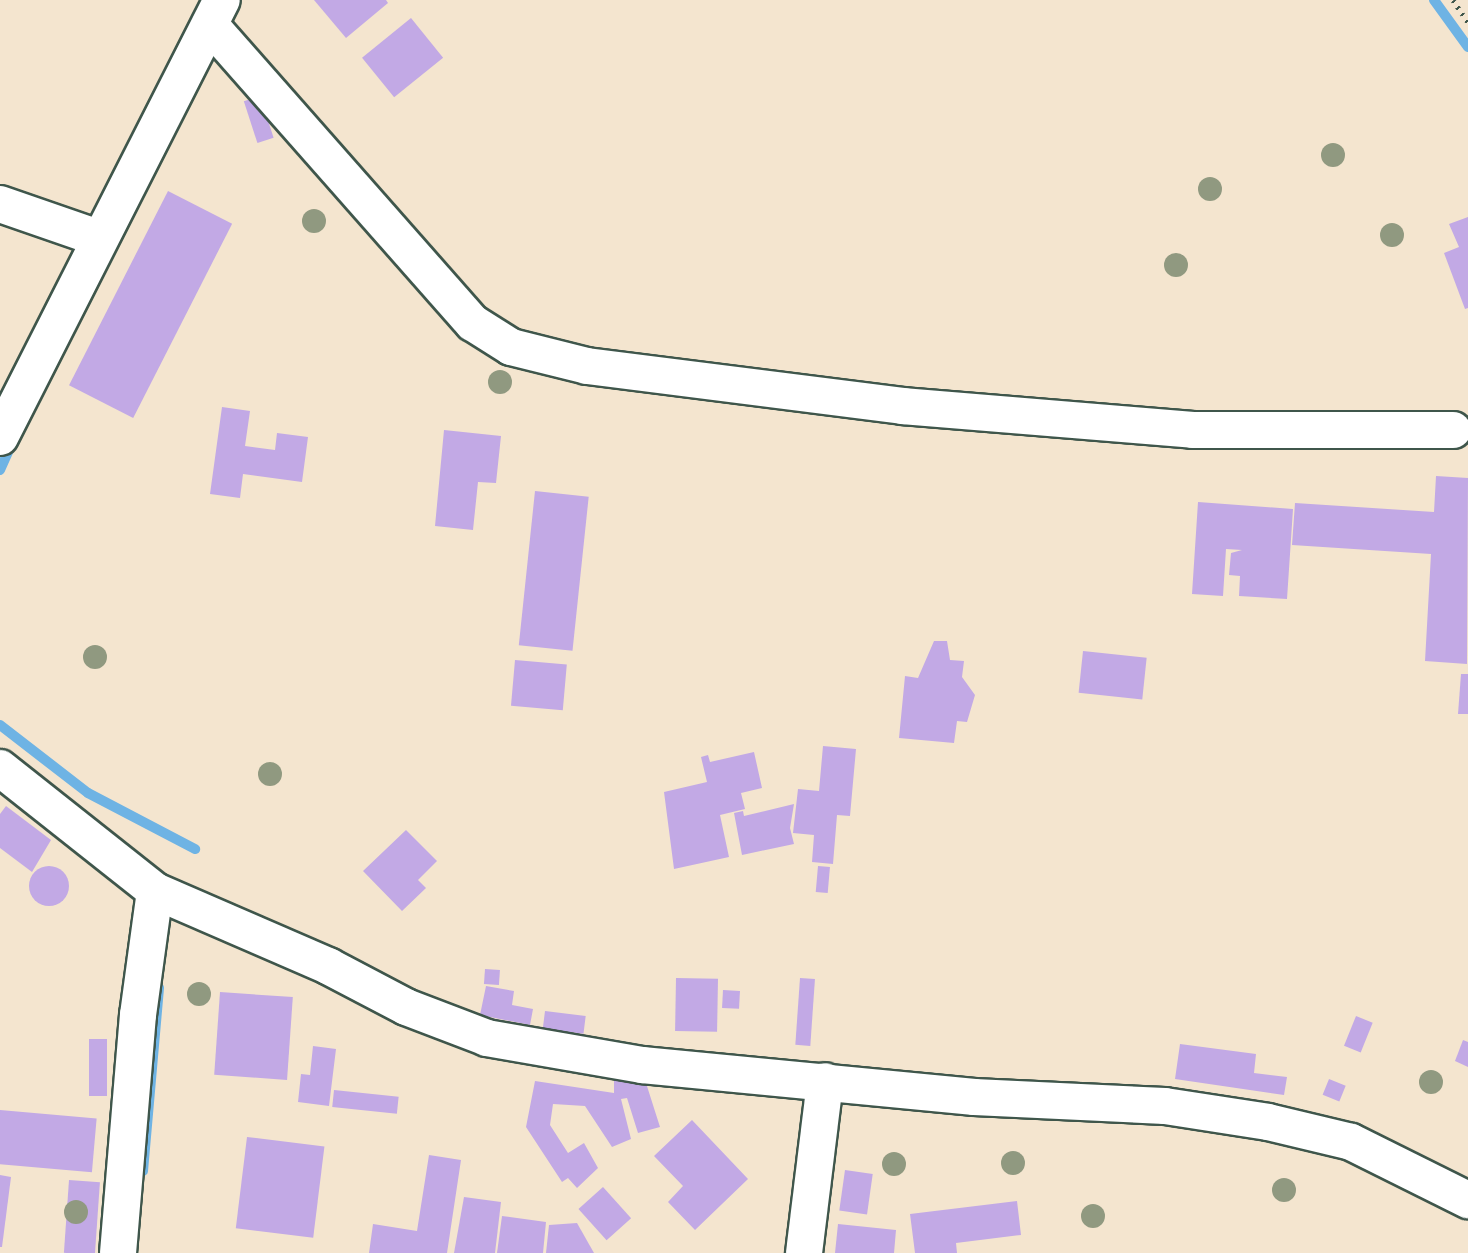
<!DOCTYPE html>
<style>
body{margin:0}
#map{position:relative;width:1468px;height:1253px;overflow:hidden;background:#f4e5cf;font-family:"Architects Daughter",sans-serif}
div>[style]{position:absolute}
.stream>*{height:10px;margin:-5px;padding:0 5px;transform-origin:5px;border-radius:5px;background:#6eb3e4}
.building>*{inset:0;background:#c2a9e5;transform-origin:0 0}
.round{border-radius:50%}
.path>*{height:5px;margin-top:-2.5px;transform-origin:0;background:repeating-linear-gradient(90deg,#3f564b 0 2px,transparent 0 8px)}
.roads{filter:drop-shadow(2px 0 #3f564b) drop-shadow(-2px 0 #3f564b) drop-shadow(0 2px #3f564b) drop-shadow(0 -2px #3f564b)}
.minor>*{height:36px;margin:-18px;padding:0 18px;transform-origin:18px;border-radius:18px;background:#fff}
.trees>*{width:24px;height:24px;margin:-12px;border-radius:50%;background:#909980}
span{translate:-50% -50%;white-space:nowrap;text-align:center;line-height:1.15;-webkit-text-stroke:8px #f7f3e8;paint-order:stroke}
</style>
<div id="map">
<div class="stream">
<div style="left:1434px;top:0;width:58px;rotate:54.1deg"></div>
<div style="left:0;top:470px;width:30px;rotate:-66deg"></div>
<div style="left:0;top:725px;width:111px;rotate:37.7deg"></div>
<div style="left:88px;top:793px;width:121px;rotate:27.6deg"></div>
<div style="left:143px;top:1171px;width:184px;rotate:-85deg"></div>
</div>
<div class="building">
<div style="clip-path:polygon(314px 0,386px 0,388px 3px,346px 38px)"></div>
<div style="left:411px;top:18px;width:51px;height:63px;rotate:51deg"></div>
<div style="left:260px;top:96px;width:44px;height:17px;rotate:72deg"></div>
<div style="left:168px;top:191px;width:72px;height:218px;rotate:27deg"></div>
<div style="clip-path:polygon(1468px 217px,1468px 308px,1465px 309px,1444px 253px,1459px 247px,1449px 224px)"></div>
<div style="clip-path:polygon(222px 407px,250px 411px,245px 446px,275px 450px,277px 433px,308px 437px,302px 482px,243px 474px,240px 498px,210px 494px)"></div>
<div style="clip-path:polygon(444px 430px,501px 436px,496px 483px,478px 482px,473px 530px,435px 526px)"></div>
<div style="clip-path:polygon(1436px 476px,1468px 478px,1467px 664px,1425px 661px,1431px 554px,1292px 545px,1295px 503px,1434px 512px)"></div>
<div style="left:535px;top:491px;width:54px;height:155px;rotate:6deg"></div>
<div style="clip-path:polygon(1198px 502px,1293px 509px,1287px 599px,1239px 596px,1240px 576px,1229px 575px,1231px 553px,1242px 550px,1226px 549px,1223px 596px,1192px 594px)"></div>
<div style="clip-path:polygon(934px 641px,947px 641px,950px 660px,964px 661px,962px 677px,975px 695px,967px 722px,957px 721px,954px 743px,899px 738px,905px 676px,918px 678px)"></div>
<div style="left:1083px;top:651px;width:64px;height:42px;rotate:6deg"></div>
<div style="left:515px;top:660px;width:52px;height:46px;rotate:5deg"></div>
<div style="clip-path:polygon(1461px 674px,1468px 674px,1468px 714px,1458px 714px)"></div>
<div style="clip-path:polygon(823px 746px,856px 749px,850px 816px,837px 815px,833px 864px,812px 862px,814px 835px,793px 833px,798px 789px,819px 791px)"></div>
<div style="clip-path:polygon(754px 752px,762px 788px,741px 793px,745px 809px,720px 815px,729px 857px,674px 869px,664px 792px,707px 782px,701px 757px,708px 755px,710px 762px)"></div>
<div style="clip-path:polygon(794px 804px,790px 828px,794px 844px,742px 855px,734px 813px,743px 811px,744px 816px)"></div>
<div style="clip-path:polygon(6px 806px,51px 840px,32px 872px,0 848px,0 814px)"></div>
<div style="clip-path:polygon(406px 830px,437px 861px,418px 880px,426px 888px,402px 911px,363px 871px)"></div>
<div class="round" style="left:29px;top:866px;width:40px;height:40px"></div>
<div style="left:818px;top:866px;width:12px;height:26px;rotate:5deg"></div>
<div style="left:485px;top:969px;width:15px;height:15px;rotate:4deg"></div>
<div style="left:676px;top:978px;width:42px;height:53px;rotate:1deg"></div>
<div style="left:800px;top:978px;width:15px;height:67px;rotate:4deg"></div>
<div style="clip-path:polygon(486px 986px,514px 991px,512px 1005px,533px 1009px,530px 1025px,480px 1015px)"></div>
<div style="left:723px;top:990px;width:17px;height:18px;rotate:3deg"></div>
<div style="left:220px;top:992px;width:73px;height:83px;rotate:4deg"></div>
<div style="left:545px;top:1011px;width:41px;height:18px;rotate:7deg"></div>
<div style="left:1356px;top:1016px;width:18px;height:32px;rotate:22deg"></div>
<div style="left:107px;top:1039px;width:57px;height:18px;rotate:90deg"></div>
<div style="clip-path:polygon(1463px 1040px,1468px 1042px,1468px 1067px,1455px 1061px)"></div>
<div style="clip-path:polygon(1180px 1044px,1256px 1054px,1254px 1073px,1287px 1077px,1284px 1095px,1175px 1079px)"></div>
<div style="clip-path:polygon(313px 1046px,336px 1049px,329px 1106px,298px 1102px,301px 1074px,310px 1075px)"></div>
<div style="clip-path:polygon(614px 1079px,646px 1083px,660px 1127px,638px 1133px,627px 1098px,621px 1099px,631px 1139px,612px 1147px,585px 1106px,553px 1104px,550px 1125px,568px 1153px,584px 1143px,598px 1168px,577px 1188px,568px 1178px,562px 1182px,526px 1127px,535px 1081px,614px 1093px)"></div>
<div style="left:1329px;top:1079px;width:18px;height:17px;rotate:22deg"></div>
<div style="left:334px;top:1090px;width:65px;height:17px;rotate:6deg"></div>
<div style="left:0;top:1110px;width:97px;height:54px;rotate:5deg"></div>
<div style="clip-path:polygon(692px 1120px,748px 1179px,695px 1230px,668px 1202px,683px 1186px,654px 1156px)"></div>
<div style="left:247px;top:1137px;width:78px;height:92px;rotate:7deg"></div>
<div style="clip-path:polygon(429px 1155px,461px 1160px,447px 1253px,369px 1253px,373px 1224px,417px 1231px)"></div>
<div style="left:845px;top:1170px;width:28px;height:41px;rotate:8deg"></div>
<div style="clip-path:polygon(0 1175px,11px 1177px,2px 1247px,0 1247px)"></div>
<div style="left:69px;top:1180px;width:31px;height:73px;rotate:4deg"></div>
<div style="left:603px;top:1187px;width:42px;height:33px;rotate:48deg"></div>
<div style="clip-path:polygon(464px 1197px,501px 1202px,495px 1253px,454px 1253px)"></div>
<div style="clip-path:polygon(1017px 1201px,1021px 1235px,956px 1243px,957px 1253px,915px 1253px,910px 1214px)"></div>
<div style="clip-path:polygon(502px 1216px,546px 1222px,543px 1253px,497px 1253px)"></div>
<div style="clip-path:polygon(577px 1223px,594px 1253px,546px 1253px,549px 1225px)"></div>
<div style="clip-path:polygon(838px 1224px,896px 1230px,894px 1253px,835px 1253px)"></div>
</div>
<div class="path">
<div style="left:1453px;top:0;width:27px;rotate:56deg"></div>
</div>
<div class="roads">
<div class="minor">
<div style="left:210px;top:25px;width:397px;rotate:48.6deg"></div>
<div style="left:473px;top:323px;width:45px;rotate:32.3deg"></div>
<div style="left:511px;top:347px;width:78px;rotate:14deg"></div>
<div style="left:587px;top:366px;width:318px;rotate:7.2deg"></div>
<div style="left:902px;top:406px;width:292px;rotate:4.7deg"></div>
<div style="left:1193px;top:430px;width:260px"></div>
<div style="left:0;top:204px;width:104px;rotate:19.1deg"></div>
<div style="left:0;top:437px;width:490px;rotate:-63.1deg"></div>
<div style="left:0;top:768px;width:198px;rotate:38.4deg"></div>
<div style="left:155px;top:891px;width:189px;rotate:23.4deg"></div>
<div style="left:328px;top:966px;width:88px;rotate:27.7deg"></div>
<div style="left:406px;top:1007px;width:87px;rotate:20.9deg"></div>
<div style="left:487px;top:1038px;width:157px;rotate:9.9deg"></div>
<div style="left:642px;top:1065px;width:334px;rotate:5.5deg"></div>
<div style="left:974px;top:1097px;width:191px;rotate:2.7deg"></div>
<div style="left:1165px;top:1106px;width:104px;rotate:8.8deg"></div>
<div style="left:1268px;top:1122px;width:85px;rotate:13.5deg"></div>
<div style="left:1351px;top:1142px;width:131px;rotate:26.4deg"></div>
<div style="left:118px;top:1253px;width:239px;rotate:-85.2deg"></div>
<div style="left:138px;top:1015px;width:125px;rotate:-82.2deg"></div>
<div style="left:804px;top:1253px;width:173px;rotate:-83deg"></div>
</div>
</div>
<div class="trees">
<div style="left:1333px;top:155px"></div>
<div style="left:1210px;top:189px"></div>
<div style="left:314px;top:221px"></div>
<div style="left:1392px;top:235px"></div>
<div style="left:1176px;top:265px"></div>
<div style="left:500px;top:382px"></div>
<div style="left:95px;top:657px"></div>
<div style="left:270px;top:774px"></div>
<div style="left:199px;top:994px"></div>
<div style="left:1431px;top:1082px"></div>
<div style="left:1013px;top:1163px"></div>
<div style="left:894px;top:1164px"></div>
<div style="left:1284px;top:1190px"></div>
<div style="left:76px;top:1212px"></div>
<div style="left:1093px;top:1216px"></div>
</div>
</div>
